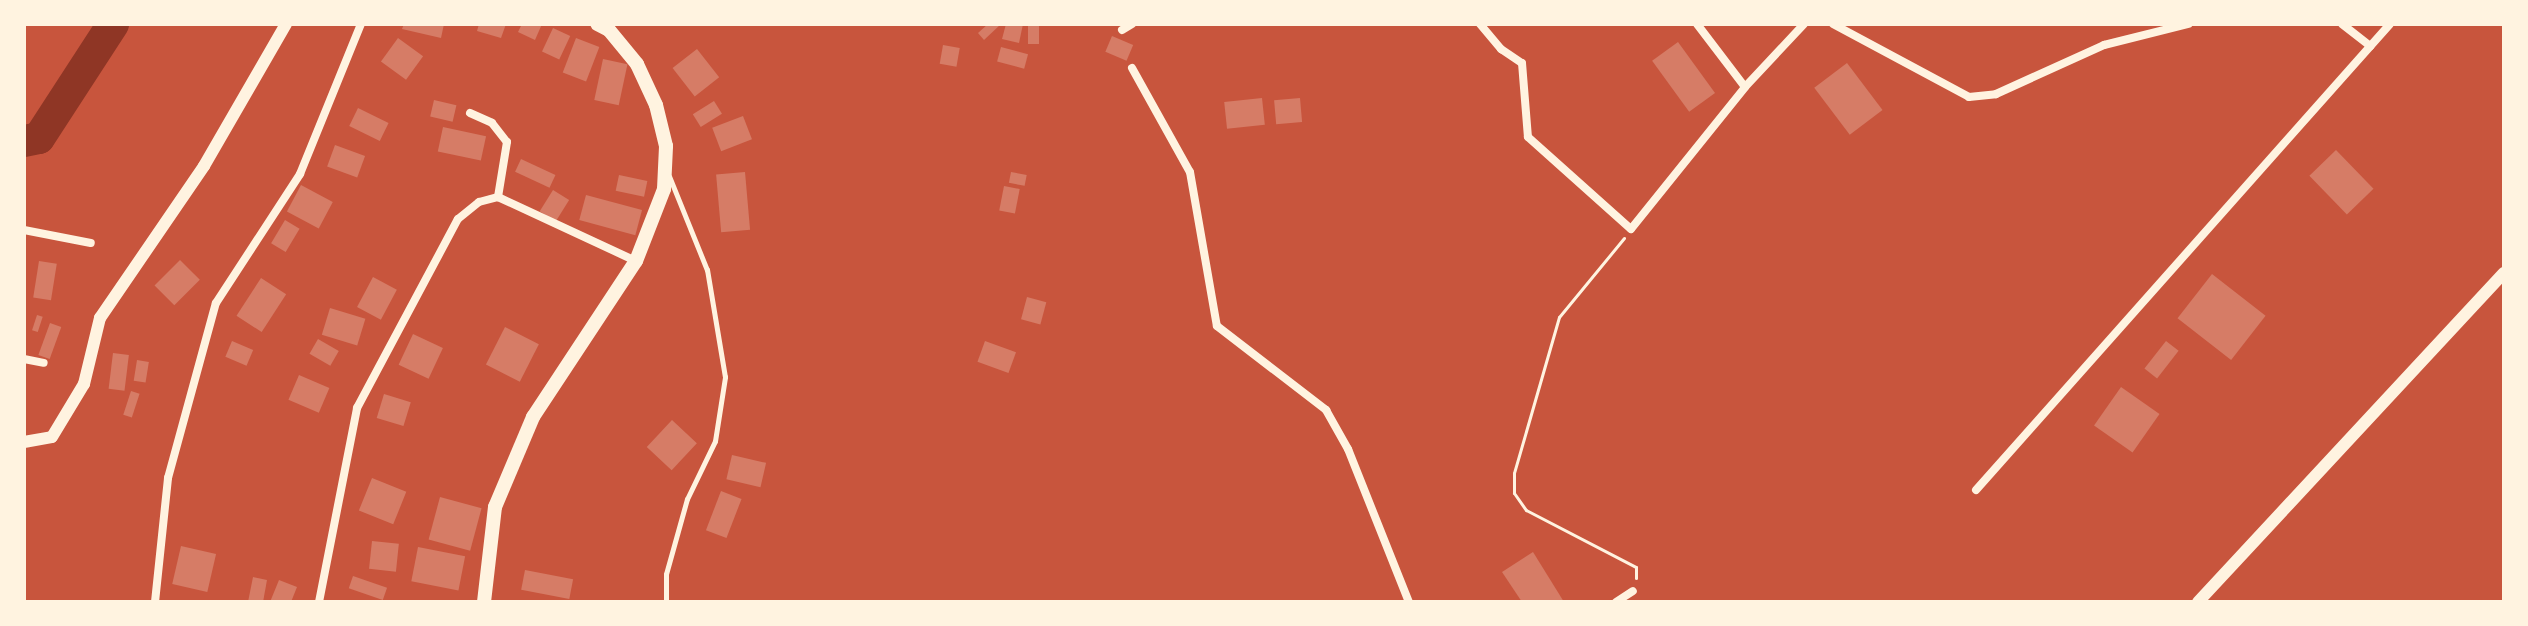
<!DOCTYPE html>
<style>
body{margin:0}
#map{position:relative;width:2528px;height:626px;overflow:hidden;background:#c8553d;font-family:Figtree,sans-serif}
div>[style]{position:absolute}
.river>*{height:32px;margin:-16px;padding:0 16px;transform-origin:16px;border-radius:16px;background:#8f3625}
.building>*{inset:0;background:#d67c66;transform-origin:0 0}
.path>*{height:3px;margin:-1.5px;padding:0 1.5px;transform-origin:1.5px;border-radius:1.5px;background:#fff3e0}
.service>*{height:5px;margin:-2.5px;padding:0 2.5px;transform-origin:2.5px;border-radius:2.5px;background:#fff3e0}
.minor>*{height:8px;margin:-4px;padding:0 4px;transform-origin:4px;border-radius:4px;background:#fff3e0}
.tertiary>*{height:12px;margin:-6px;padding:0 6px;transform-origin:6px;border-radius:6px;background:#fff3e0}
.secondary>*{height:14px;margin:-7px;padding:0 7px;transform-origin:7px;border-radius:7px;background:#fff3e0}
span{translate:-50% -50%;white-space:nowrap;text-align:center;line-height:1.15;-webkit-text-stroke:8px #fff3e0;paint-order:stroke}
.frame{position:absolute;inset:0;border:26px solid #fff3e0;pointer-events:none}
</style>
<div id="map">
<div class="river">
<div style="left:24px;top:141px;width:15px;rotate:-11deg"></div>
<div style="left:39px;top:138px;width:136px;rotate:-57deg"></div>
</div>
<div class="building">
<div style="clip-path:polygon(404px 24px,444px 24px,441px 38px,402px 29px)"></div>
<div style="clip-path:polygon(479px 24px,506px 24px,501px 38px,477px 31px)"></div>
<div style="clip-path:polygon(522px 24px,542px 24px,535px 40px,518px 32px)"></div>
<div style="clip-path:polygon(988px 24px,1001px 24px,984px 40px,978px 33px)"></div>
<div style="clip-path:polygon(1006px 24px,1023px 24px,1019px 43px,1002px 39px)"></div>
<div style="left:1028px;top:24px;width:11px;height:20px"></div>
<div style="left:553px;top:28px;width:19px;height:26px;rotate:25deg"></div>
<div style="left:1112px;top:36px;width:23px;height:17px;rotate:23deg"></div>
<div style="left:398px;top:38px;width:31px;height:29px;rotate:36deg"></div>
<div style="left:576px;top:38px;width:25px;height:37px;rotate:21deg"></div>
<div style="left:1678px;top:42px;width:63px;height:32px;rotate:54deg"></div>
<div style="left:943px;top:45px;width:17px;height:19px;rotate:10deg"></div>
<div style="left:1001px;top:47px;width:28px;height:15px;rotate:15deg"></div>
<div style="left:697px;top:49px;width:36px;height:31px;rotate:52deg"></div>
<div style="left:603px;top:59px;width:25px;height:42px;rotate:12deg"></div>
<div style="left:1847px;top:63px;width:59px;height:41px;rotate:53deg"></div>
<div style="left:1262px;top:98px;width:27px;height:38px;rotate:84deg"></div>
<div style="left:1300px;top:98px;width:24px;height:26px;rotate:85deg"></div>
<div style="left:434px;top:100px;width:23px;height:17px;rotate:13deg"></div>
<div style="left:714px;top:101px;width:15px;height:25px;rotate:58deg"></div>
<div style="left:358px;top:108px;width:34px;height:20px;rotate:26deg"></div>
<div style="left:743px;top:116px;width:25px;height:33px;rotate:69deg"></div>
<div style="left:443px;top:127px;width:44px;height:25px;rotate:12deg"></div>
<div style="left:335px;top:145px;width:32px;height:23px;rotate:20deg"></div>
<div style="left:2336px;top:150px;width:54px;height:37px;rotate:46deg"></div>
<div style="left:521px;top:159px;width:38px;height:14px;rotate:25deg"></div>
<div style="left:745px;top:172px;width:58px;height:29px;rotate:85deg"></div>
<div style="left:1011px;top:172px;width:16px;height:11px;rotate:11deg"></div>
<div style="left:619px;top:175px;width:29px;height:16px;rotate:12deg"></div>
<div style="left:301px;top:185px;width:36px;height:30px;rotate:28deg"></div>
<div style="left:1004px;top:186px;width:16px;height:25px;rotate:11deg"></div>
<div style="left:553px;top:190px;width:19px;height:25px;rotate:32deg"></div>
<div style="left:586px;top:195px;width:58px;height:26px;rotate:15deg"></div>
<div style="left:285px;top:220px;width:17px;height:27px;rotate:31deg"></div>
<div style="left:180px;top:260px;width:28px;height:36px;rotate:45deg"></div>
<div style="left:39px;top:261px;width:18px;height:37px;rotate:9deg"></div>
<div style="left:2212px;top:274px;width:68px;height:56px;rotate:38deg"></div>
<div style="left:373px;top:277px;width:27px;height:34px;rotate:28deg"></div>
<div style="left:261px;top:278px;width:30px;height:45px;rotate:33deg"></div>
<div style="left:1027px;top:297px;width:20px;height:23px;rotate:15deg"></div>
<div style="left:330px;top:308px;width:37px;height:28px;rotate:17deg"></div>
<div style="left:37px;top:315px;width:6px;height:16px;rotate:18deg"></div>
<div style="left:50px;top:323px;width:12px;height:34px;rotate:20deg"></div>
<div style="left:505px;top:327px;width:38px;height:42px;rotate:27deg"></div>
<div style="left:413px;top:334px;width:33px;height:34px;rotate:25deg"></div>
<div style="left:318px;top:339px;width:24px;height:17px;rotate:30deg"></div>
<div style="left:232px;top:341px;width:23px;height:17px;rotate:23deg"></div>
<div style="left:985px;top:341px;width:33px;height:22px;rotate:20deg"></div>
<div style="left:2166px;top:341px;width:16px;height:35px;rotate:38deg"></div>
<div style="left:113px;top:353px;width:16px;height:36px;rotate:7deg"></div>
<div style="left:137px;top:360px;width:12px;height:21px;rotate:9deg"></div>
<div style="left:299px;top:375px;width:33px;height:27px;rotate:23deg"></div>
<div style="left:2121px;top:387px;width:47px;height:47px;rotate:35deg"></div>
<div style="left:131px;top:391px;width:9px;height:25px;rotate:18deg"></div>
<div style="left:384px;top:394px;width:28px;height:25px;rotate:17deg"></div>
<div style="left:672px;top:420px;width:34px;height:37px;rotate:43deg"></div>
<div style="left:732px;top:455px;width:35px;height:25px;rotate:13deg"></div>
<div style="left:372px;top:478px;width:37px;height:35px;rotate:22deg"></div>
<div style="left:721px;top:491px;width:22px;height:42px;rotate:21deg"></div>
<div style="left:440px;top:497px;width:43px;height:44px;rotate:15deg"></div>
<div style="left:372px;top:541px;width:27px;height:28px;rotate:6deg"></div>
<div style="left:181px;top:546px;width:36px;height:39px;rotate:13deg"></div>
<div style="left:418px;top:547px;width:48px;height:35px;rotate:11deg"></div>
<div style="clip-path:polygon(1533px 552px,1564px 602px,1522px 602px,1502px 572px)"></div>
<div style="left:525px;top:570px;width:49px;height:20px;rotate:11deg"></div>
<div style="left:353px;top:576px;width:36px;height:13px;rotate:19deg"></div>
<div style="clip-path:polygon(253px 577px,267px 580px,263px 602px,248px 602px)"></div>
<div style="clip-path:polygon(279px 580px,297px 587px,291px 602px,270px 602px)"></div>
</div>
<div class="path">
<div style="left:1624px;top:238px;width:102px;rotate:129.4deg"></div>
<div style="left:1559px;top:317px;width:162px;rotate:106.1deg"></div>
<div style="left:1514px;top:473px;width:20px;rotate:90deg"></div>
<div style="left:1514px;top:493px;width:21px;rotate:55deg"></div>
<div style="left:1526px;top:510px;width:124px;rotate:27.4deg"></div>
<div style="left:1636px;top:567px;width:11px;rotate:90deg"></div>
</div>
<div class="service">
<div style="left:666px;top:602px;width:28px;rotate:-90deg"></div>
<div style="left:666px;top:574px;width:78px;rotate:-74.4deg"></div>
<div style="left:687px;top:499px;width:64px;rotate:-64.2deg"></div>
<div style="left:715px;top:441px;width:65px;rotate:-81.1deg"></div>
<div style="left:725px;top:377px;width:109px;rotate:-99.5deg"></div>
<div style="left:707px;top:270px;width:101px;rotate:-112deg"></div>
</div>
<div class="minor">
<div style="left:1480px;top:24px;width:33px;rotate:50deg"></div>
<div style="left:1501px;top:49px;width:25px;rotate:34deg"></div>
<div style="left:1522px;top:63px;width:74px;rotate:85.4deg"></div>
<div style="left:1528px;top:137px;width:138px;rotate:41.8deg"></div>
<div style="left:1631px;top:229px;width:182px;rotate:-51.2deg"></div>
<div style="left:1745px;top:87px;width:86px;rotate:-46.9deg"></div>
<div style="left:1697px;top:24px;width:79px;rotate:52.7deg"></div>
<div style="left:1833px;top:24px;width:154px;rotate:28.2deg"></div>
<div style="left:1969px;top:97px;width:27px;rotate:-6deg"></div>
<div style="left:1996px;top:94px;width:119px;rotate:-24.4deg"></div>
<div style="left:2104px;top:45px;width:87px;rotate:-14deg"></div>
<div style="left:2342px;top:24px;width:36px;rotate:38deg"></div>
<div style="left:1122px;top:30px;width:12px;rotate:-31deg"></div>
<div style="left:1132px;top:68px;width:119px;rotate:60.9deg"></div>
<div style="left:1190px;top:172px;width:156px;rotate:80.1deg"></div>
<div style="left:1217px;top:326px;width:138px;rotate:37.6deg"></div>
<div style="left:1326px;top:410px;width:45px;rotate:60.6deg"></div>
<div style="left:1348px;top:449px;width:165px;rotate:68.3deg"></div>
<div style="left:470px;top:113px;width:24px;rotate:24deg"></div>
<div style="left:492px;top:123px;width:24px;rotate:52deg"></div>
<div style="left:507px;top:142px;width:56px;rotate:99.3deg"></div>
<div style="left:24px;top:230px;width:68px;rotate:11deg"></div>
<div style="left:24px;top:359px;width:20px;rotate:11deg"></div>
<div style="left:1976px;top:490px;width:623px;rotate:-48.38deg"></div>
<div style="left:155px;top:602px;width:125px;rotate:-84deg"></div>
<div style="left:168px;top:478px;width:181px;rotate:-74.7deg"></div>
<div style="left:216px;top:303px;width:154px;rotate:-56.9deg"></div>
<div style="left:300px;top:174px;width:162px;rotate:-67.9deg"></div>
<div style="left:319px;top:602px;width:198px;rotate:-78.9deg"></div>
<div style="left:357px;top:408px;width:214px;rotate:-61.9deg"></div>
<div style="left:458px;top:219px;width:27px;rotate:-39deg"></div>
<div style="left:479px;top:202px;width:20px;rotate:-15deg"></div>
<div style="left:498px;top:197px;width:152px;rotate:24.9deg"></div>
<div style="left:1616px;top:602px;width:20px;rotate:-33deg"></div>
</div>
<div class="tertiary">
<div style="left:24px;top:442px;width:28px;rotate:-10deg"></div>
<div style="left:52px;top:437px;width:62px;rotate:-58.9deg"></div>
<div style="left:84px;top:384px;width:68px;rotate:-76.4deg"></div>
<div style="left:100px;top:318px;width:184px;rotate:-55.6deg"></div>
<div style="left:204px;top:166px;width:164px;rotate:-60deg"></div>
<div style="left:2198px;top:602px;width:449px;rotate:-47.1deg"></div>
</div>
<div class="secondary">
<div style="left:484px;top:602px;width:96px;rotate:-83.4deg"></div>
<div style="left:495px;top:507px;width:98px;rotate:-67.1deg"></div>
<div style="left:533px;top:417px;width:187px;rotate:-56.6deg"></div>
<div style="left:636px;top:261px;width:77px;rotate:-68.7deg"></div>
<div style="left:664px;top:189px;width:43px;rotate:-87.3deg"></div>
<div style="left:666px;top:146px;width:42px;rotate:-103.7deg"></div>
<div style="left:656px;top:105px;width:45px;rotate:-114.9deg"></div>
<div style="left:637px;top:64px;width:44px;rotate:-129.5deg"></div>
<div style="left:609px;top:30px;width:13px;rotate:-153deg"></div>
</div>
<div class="frame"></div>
</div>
